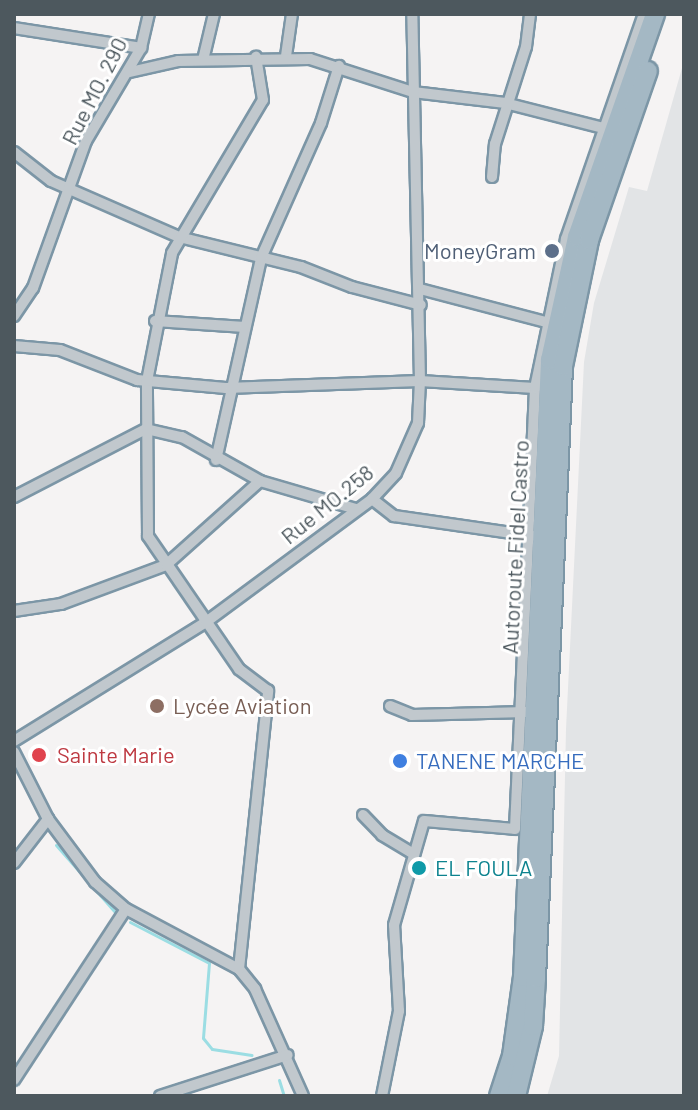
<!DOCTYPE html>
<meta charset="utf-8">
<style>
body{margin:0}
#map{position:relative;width:698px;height:1110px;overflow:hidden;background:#f5f3f3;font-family:Barlow,sans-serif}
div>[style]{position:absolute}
.airport>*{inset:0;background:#e2e4e6}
.stream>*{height:3px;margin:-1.5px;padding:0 1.5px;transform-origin:1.5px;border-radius:1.5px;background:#9bdde3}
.roads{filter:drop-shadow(2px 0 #7c96a6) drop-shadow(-2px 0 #7c96a6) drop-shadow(0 2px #7c96a6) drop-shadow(0 -2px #7c96a6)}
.minor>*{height:10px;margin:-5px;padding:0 5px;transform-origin:5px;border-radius:5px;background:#c1c8cd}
.trunk>*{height:18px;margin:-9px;padding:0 9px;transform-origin:9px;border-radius:9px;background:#a4b8c4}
.dots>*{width:22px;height:22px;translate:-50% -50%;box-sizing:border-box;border:4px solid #fff;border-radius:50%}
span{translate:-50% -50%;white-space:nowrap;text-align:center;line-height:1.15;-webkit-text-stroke:6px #fff;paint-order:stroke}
.street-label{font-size:22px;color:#4d585e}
.service-label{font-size:22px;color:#4e5e75}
.right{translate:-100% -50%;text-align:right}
.education-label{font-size:22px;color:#785e54}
.left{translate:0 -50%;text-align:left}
.health-label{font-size:22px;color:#be3a42}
.shop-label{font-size:22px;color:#366cbe}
.culture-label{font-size:22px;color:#0d838f}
.frame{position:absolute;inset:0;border:16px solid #4d585e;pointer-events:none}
</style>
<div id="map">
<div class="airport">
<div style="clip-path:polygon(684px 61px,684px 1096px,547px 1096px,559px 1056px,566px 729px,584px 362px,594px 303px,629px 187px,647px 191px)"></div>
</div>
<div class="stream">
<div style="left:56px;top:845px;width:88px;rotate:48.7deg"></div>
<div style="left:130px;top:922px;width:89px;rotate:27.4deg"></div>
<div style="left:209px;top:963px;width:75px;rotate:94.6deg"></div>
<div style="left:203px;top:1038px;width:14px;rotate:51deg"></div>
<div style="left:212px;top:1049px;width:40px;rotate:8.5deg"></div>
<div style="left:279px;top:1080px;width:17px;rotate:73deg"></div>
</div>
<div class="roads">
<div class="minor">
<div style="left:14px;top:28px;width:129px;rotate:8.9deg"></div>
<div style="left:286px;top:56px;width:42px;rotate:-81.9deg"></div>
<div style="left:203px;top:60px;width:47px;rotate:-76.6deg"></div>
<div style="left:130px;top:72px;width:49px;rotate:-12.9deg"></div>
<div style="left:178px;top:61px;width:132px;rotate:-0.9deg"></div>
<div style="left:310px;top:59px;width:108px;rotate:17.8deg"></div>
<div style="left:413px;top:92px;width:93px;rotate:6.8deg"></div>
<div style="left:505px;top:103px;width:105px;rotate:14.3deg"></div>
<div style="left:14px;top:152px;width:47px;rotate:38.1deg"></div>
<div style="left:51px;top:181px;width:140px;rotate:23.6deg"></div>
<div style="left:179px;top:237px;width:126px;rotate:13.8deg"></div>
<div style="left:301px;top:267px;width:55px;rotate:21.4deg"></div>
<div style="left:352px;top:287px;width:71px;rotate:14.6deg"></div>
<div style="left:492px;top:177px;width:33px;rotate:-85deg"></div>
<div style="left:495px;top:144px;width:102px;rotate:-72.3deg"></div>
<div style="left:526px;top:47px;width:33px;rotate:-83deg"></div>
<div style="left:420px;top:289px;width:134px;rotate:14.7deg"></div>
<div style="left:14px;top:316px;width:34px;rotate:-56deg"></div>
<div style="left:33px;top:288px;width:156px;rotate:-70.2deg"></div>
<div style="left:86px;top:141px;width:108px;rotate:-59.4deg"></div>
<div style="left:141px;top:48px;width:35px;rotate:-77deg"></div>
<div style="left:155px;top:321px;width:90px;rotate:3.8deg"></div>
<div style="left:14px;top:346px;width:46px;rotate:5deg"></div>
<div style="left:60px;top:350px;width:83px;rotate:21.3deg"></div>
<div style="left:137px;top:380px;width:89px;rotate:5.1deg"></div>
<div style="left:226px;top:388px;width:194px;rotate:-2.1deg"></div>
<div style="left:420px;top:381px;width:115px;rotate:3.5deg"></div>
<div style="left:216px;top:460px;width:207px;rotate:-77.4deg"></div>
<div style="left:261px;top:258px;width:148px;rotate:-66deg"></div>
<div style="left:321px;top:123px;width:60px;rotate:-72.5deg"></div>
<div style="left:14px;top:497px;width:148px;rotate:-27.3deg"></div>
<div style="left:146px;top:429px;width:37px;rotate:13deg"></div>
<div style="left:182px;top:437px;width:90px;rotate:29.4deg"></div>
<div style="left:260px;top:481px;width:100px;rotate:16.3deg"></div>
<div style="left:372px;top:499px;width:28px;rotate:38deg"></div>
<div style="left:394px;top:516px;width:140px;rotate:8.2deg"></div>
<div style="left:14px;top:611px;width:48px;rotate:-8.5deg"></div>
<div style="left:61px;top:604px;width:112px;rotate:-20.4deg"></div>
<div style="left:166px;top:565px;width:126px;rotate:-41.8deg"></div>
<div style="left:390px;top:706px;width:24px;rotate:22deg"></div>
<div style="left:412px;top:715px;width:114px;rotate:-1.5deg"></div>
<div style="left:14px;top:741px;width:226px;rotate:-31.8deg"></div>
<div style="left:206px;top:622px;width:207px;rotate:-36.5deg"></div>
<div style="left:372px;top:499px;width:35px;rotate:-47deg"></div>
<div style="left:396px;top:473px;width:55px;rotate:-66.3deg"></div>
<div style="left:418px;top:423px;width:42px;rotate:-87.3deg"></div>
<div style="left:420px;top:381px;width:367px;rotate:-91.2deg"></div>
<div style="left:14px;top:752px;width:75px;rotate:63.1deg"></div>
<div style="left:48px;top:819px;width:79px;rotate:53.3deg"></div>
<div style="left:95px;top:882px;width:41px;rotate:41.1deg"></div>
<div style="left:126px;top:909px;width:128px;rotate:28deg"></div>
<div style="left:239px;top:969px;width:26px;rotate:51deg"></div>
<div style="left:255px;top:989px;width:117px;rotate:65.8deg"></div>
<div style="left:363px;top:815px;width:28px;rotate:46deg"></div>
<div style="left:382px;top:835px;width:35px;rotate:31deg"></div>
<div style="left:14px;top:863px;width:56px;rotate:-52.3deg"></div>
<div style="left:239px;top:969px;width:280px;rotate:-84deg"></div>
<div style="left:268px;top:691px;width:36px;rotate:-143deg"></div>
<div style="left:239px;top:669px;width:161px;rotate:-124.4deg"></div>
<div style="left:148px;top:536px;width:155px;rotate:-90.4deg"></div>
<div style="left:147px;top:381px;width:130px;rotate:-78.9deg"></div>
<div style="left:172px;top:253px;width:178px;rotate:-59.3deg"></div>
<div style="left:263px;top:100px;width:44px;rotate:-99.2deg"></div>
<div style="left:14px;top:1080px;width:204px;rotate:-56.8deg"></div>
<div style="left:160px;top:1096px;width:134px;rotate:-17.8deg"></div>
<div style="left:382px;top:1096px;width:87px;rotate:-78.7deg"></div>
<div style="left:399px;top:1011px;width:86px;rotate:-93.3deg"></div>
<div style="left:394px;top:925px;width:108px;rotate:-73.9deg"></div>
<div style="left:424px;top:821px;width:91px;rotate:5deg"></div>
<div style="left:515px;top:829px;width:441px;rotate:-87.4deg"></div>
<div style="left:535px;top:388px;width:152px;rotate:-78.2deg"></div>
<div style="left:566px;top:239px;width:233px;rotate:-70.9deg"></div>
</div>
<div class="trunk">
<div style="left:499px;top:1096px;width:42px;rotate:-72deg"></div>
<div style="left:512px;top:1056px;width:80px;rotate:-82.1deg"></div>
<div style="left:523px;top:977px;width:618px;rotate:-87.49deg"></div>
<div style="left:550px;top:360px;width:126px;rotate:-77.6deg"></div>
<div style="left:577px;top:237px;width:236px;rotate:-70.7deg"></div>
<div style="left:516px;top:1096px;width:72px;rotate:-76.3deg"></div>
<div style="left:533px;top:1026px;width:48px;rotate:-86.4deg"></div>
<div style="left:536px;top:978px;width:613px;rotate:-87.47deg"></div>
<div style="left:563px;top:366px;width:129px;rotate:-78.3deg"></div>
<div style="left:589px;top:240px;width:179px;rotate:-70.8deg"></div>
</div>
</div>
<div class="dots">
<div style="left:552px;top:251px;background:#5c6f8a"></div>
<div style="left:157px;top:706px;background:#8d6e63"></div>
<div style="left:39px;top:755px;background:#e0444e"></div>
<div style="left:400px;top:761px;background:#3f7fe0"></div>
<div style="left:419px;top:868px;background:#0f9aa8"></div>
</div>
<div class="street-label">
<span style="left:94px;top:91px;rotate:-63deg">Rue MO. 290</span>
<span style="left:327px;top:504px;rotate:-39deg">Rue MO.258</span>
<span style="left:515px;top:547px;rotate:-87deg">Autoroute Fidel Castro</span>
</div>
<div class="service-label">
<span class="right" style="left:536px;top:251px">MoneyGram</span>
</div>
<div class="education-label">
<span class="left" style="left:173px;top:706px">Lycée Aviation</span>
</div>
<div class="health-label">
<span class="left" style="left:57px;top:755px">Sainte Marie</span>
</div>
<div class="shop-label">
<span class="left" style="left:416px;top:761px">TANENE MARCHE</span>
</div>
<div class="culture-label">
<span class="left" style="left:435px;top:868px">EL FOULA</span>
</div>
<div class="frame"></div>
</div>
